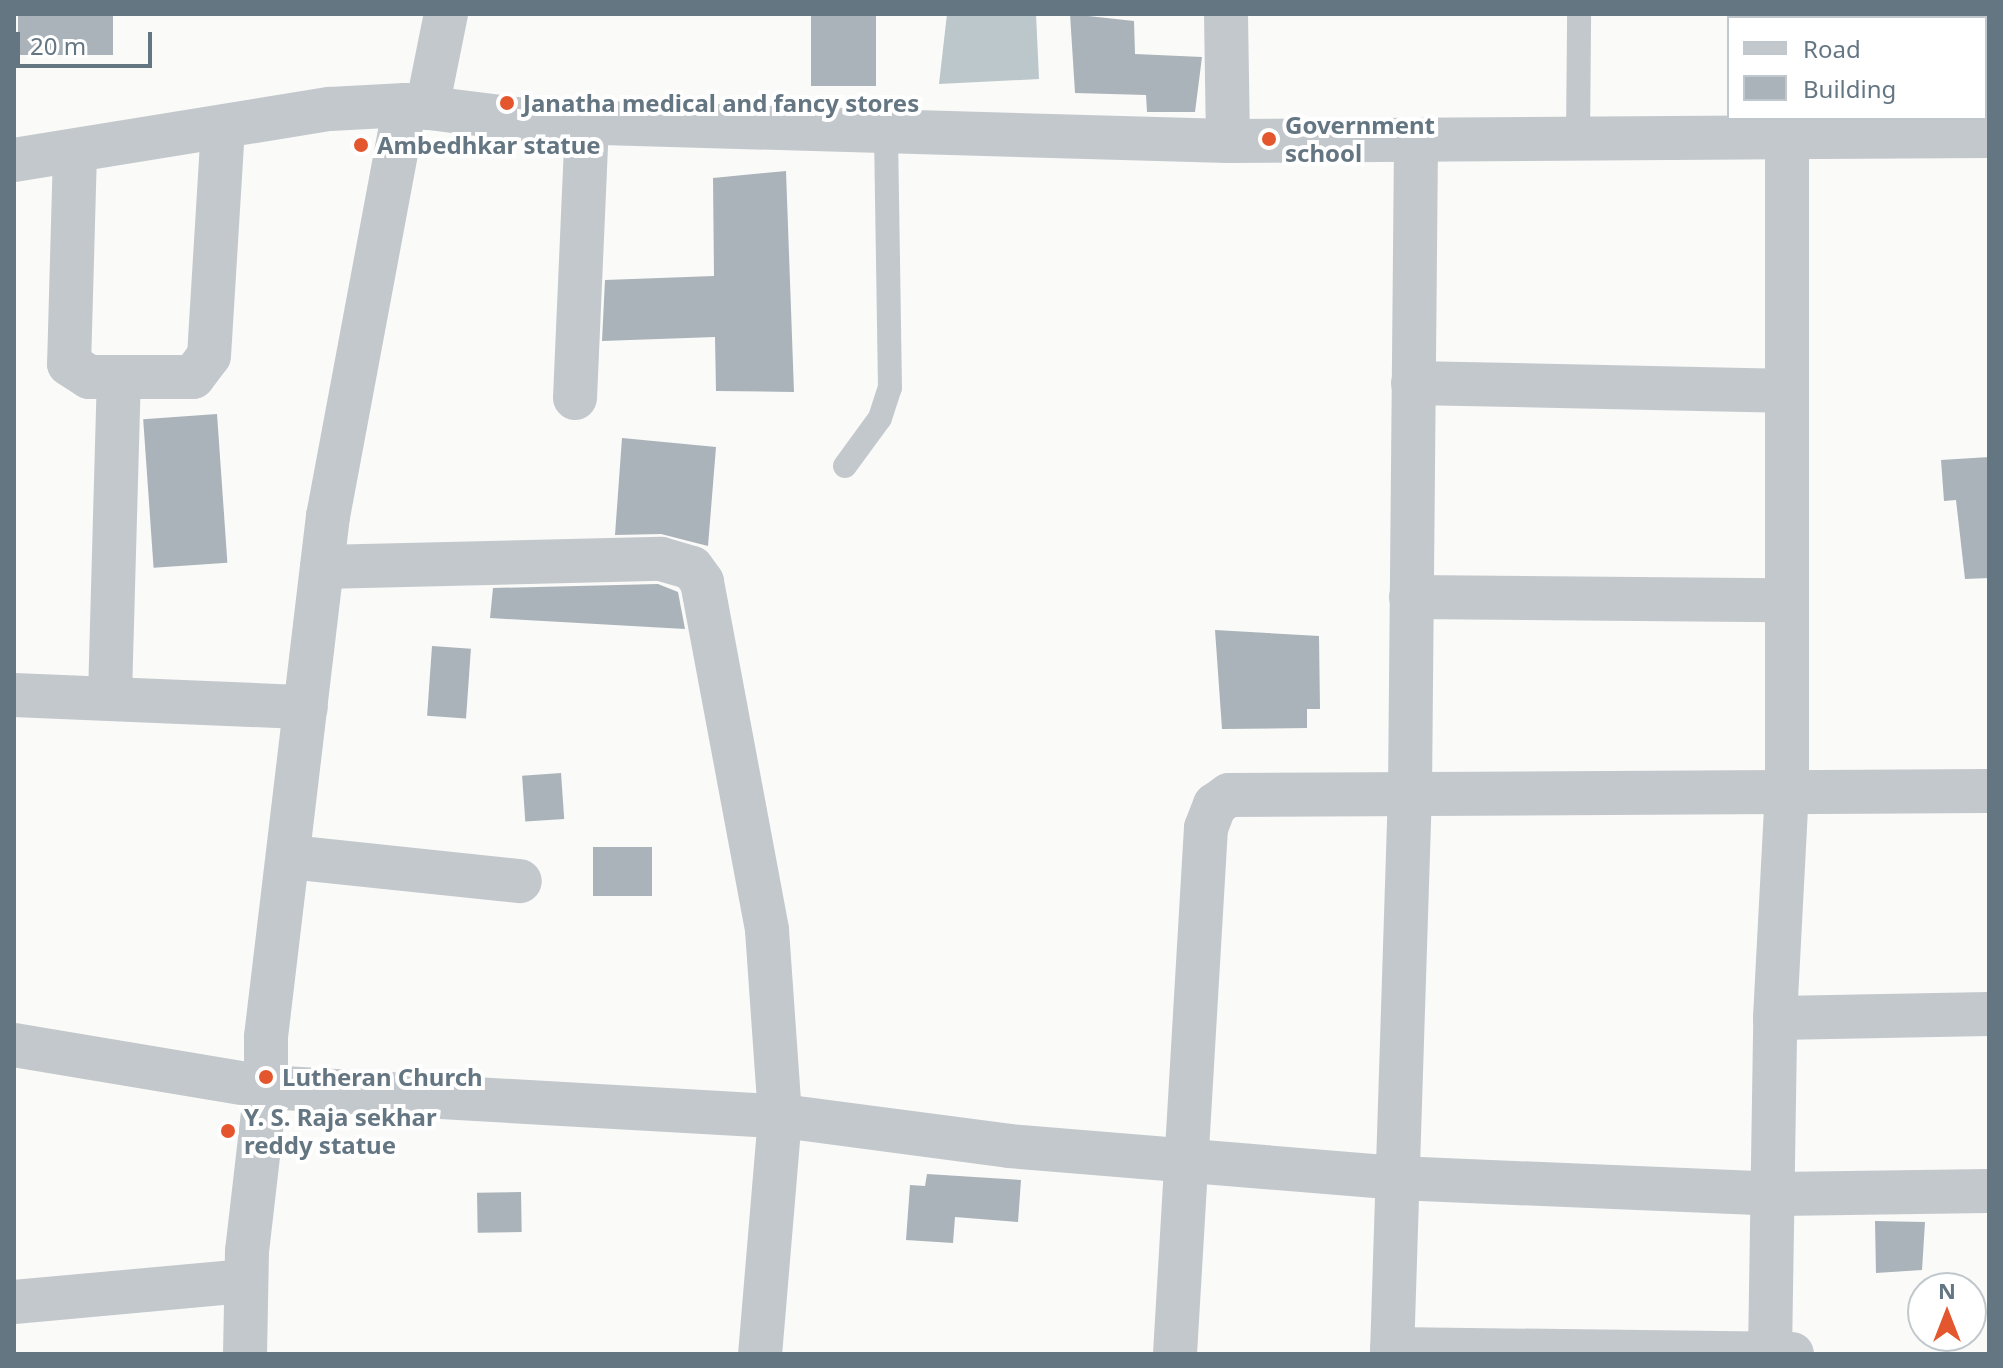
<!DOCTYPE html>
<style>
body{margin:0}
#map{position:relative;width:2003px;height:1368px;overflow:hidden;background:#fafaf8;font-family:"Noto Sans",sans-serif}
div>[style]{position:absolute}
.water>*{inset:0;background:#bbc7cb}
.building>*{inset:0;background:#aab3b9;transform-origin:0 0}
.service>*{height:24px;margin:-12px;padding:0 12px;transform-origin:12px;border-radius:12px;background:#c3c8cc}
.minor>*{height:44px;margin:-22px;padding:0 22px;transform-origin:22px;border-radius:22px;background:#c3c8cc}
.tertiary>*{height:44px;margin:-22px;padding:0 22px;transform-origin:22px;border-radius:22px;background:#c3c8cc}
.dots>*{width:22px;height:22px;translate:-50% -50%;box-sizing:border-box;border:4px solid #fff;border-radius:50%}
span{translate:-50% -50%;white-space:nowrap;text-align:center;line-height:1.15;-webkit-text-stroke:8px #fff;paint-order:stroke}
.poi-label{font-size:24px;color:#657683;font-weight:700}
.left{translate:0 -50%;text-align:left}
.frame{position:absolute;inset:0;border:16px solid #657683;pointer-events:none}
.legend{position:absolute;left:1727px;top:16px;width:260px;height:104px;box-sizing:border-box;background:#fff;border:2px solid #c1c8cd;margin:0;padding:10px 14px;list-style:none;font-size:24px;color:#657683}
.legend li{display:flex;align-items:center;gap:16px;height:40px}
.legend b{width:40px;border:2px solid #c1c8cd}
.north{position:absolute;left:1907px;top:1272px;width:80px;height:80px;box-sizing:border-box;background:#fff;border:2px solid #c1c8cd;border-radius:50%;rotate:0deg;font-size:22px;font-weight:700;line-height:32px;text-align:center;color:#657683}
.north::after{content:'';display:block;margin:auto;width:28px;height:36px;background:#e4572e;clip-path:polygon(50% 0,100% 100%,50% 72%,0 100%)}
.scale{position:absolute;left:16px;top:32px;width:136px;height:36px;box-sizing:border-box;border:4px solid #657683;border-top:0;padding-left:10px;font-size:24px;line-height:28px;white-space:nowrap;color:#657683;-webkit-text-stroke:6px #fff;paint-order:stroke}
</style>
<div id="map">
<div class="water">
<div style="clip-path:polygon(947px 14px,1036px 14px,1039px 79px,939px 84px)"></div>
</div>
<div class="building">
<div style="left:18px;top:14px;width:95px;height:41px"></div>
<div style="left:811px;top:14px;width:65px;height:72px"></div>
<div style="clip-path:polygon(1070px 14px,1134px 21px,1135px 54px,1202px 57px,1195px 112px,1147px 112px,1146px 95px,1075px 93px)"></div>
<div style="clip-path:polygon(786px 171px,794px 392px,716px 391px,715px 337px,602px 341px,605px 280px,714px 276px,713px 178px)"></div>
<div style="left:217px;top:414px;width:149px;height:74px;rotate:86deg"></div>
<div style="clip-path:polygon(622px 438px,716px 447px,708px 546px,661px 534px,615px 535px)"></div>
<div style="clip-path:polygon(1989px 457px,1989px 578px,1965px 579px,1956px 500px,1944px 501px,1941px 460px)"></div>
<div style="clip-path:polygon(658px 584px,678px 592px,685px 629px,490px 618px,493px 588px)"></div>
<div style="clip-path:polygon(1215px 630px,1319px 636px,1320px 709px,1307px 709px,1307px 728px,1222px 729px)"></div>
<div style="left:432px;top:646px;width:39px;height:70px;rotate:4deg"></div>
<div style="left:561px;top:773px;width:46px;height:39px;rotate:86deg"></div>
<div style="left:593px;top:847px;width:59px;height:49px"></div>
<div style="clip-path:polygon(927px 1174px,1021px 1180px,1018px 1222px,955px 1217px,953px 1243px,906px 1240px,910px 1185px,925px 1186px)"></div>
<div style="left:521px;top:1192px;width:40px;height:44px;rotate:89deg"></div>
<div style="clip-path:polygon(1875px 1221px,1925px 1222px,1922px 1270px,1876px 1273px)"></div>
</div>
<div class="service">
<div style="left:1578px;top:140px;width:126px;rotate:-89.5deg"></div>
<div style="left:845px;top:466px;width:59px;rotate:-53.9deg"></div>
<div style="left:880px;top:418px;width:32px;rotate:-72deg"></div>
<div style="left:890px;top:388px;width:257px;rotate:-90.9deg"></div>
</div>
<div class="minor">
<div style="left:1226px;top:14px;width:127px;rotate:89.1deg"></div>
<div style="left:1784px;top:14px;width:4px;rotate:90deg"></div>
<div style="left:1964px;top:14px;width:4px;rotate:90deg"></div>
<div style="left:405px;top:105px;width:418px;rotate:100.6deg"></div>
<div style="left:328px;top:516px;width:525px;rotate:96.79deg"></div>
<div style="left:266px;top:1037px;width:50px;rotate:90deg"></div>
<div style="left:266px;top:1087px;width:525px;rotate:3.28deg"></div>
<div style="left:790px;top:1117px;width:221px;rotate:7.5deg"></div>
<div style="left:1009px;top:1146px;width:389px;rotate:4.7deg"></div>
<div style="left:1397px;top:1178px;width:378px;rotate:2.4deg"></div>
<div style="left:1775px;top:1194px;width:214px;rotate:-0.8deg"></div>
<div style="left:427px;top:108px;width:96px;rotate:-78.6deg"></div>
<div style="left:75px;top:152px;width:212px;rotate:91.6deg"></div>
<div style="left:69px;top:364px;width:24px;rotate:33deg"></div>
<div style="left:89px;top:377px;width:104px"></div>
<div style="left:193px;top:377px;width:26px;rotate:-53deg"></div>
<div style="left:209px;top:356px;width:228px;rotate:-86.5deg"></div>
<div style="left:1413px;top:383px;width:374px;rotate:1.2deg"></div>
<div style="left:575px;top:398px;width:276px;rotate:-87.5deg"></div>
<div style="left:322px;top:567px;width:339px;rotate:-1.4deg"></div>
<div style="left:661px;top:559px;width:32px;rotate:16deg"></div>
<div style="left:692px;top:568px;width:17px;rotate:54deg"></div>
<div style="left:702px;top:582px;width:354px;rotate:79.4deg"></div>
<div style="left:767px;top:930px;width:187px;rotate:86deg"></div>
<div style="left:780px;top:1117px;width:238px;rotate:94.8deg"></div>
<div style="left:1411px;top:597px;width:376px;rotate:0.5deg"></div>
<div style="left:14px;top:695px;width:292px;rotate:2.4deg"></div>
<div style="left:110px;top:696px;width:319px;rotate:-88.4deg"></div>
<div style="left:290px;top:857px;width:231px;rotate:6deg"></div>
<div style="left:1775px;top:1018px;width:214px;rotate:-1.1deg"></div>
<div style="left:14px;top:1045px;width:255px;rotate:9.5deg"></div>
<div style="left:266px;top:1087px;width:165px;rotate:96.6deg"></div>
<div style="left:247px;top:1251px;width:103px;rotate:91.1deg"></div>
<div style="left:14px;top:1302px;width:233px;rotate:-5.2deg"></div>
<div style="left:1392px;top:1349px;width:400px;rotate:0.7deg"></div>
<div style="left:1175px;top:1354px;width:527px;rotate:-86.63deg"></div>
<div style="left:1206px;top:828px;width:25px;rotate:-69deg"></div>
<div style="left:1215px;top:805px;width:17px;rotate:-36deg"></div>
<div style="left:1229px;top:795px;width:760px;rotate:-0.3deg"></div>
<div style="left:1392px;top:1354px;width:562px;rotate:-88.17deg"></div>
<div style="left:1410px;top:792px;width:653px;rotate:-89.47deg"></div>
<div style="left:1770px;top:1354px;width:336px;rotate:-89.1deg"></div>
<div style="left:1775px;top:1018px;width:230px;rotate:-87deg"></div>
<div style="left:1787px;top:788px;width:670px;rotate:-90deg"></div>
</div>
<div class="tertiary">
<div style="left:14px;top:160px;width:320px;rotate:-9.2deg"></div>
<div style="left:330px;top:109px;width:75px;rotate:-3.1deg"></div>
<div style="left:405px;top:105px;width:130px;rotate:7.1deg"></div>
<div style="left:534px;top:121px;width:694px;rotate:1.65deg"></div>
<div style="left:1228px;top:141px;width:761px;rotate:-0.38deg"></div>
</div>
<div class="dots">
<div style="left:507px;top:103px;background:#e4572e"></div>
<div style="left:1269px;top:139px;background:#e4572e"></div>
<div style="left:361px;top:145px;background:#e4572e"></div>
<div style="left:266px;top:1077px;background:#e4572e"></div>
<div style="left:228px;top:1131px;background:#e4572e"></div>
</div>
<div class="poi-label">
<span class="left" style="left:523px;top:103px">Janatha medical and fancy stores</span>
<span class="left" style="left:1285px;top:139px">Government<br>school</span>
<span class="left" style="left:377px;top:145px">Ambedhkar statue</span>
<span class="left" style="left:282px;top:1077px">Lutheran Church</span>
<span class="left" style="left:244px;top:1131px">Y. S. Raja sekhar<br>reddy statue</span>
</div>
<div class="frame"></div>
<ul class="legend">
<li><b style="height:10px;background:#c3c8cc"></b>Road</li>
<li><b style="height:22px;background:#aab3b9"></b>Building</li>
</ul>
<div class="north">N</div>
<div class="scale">20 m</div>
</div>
